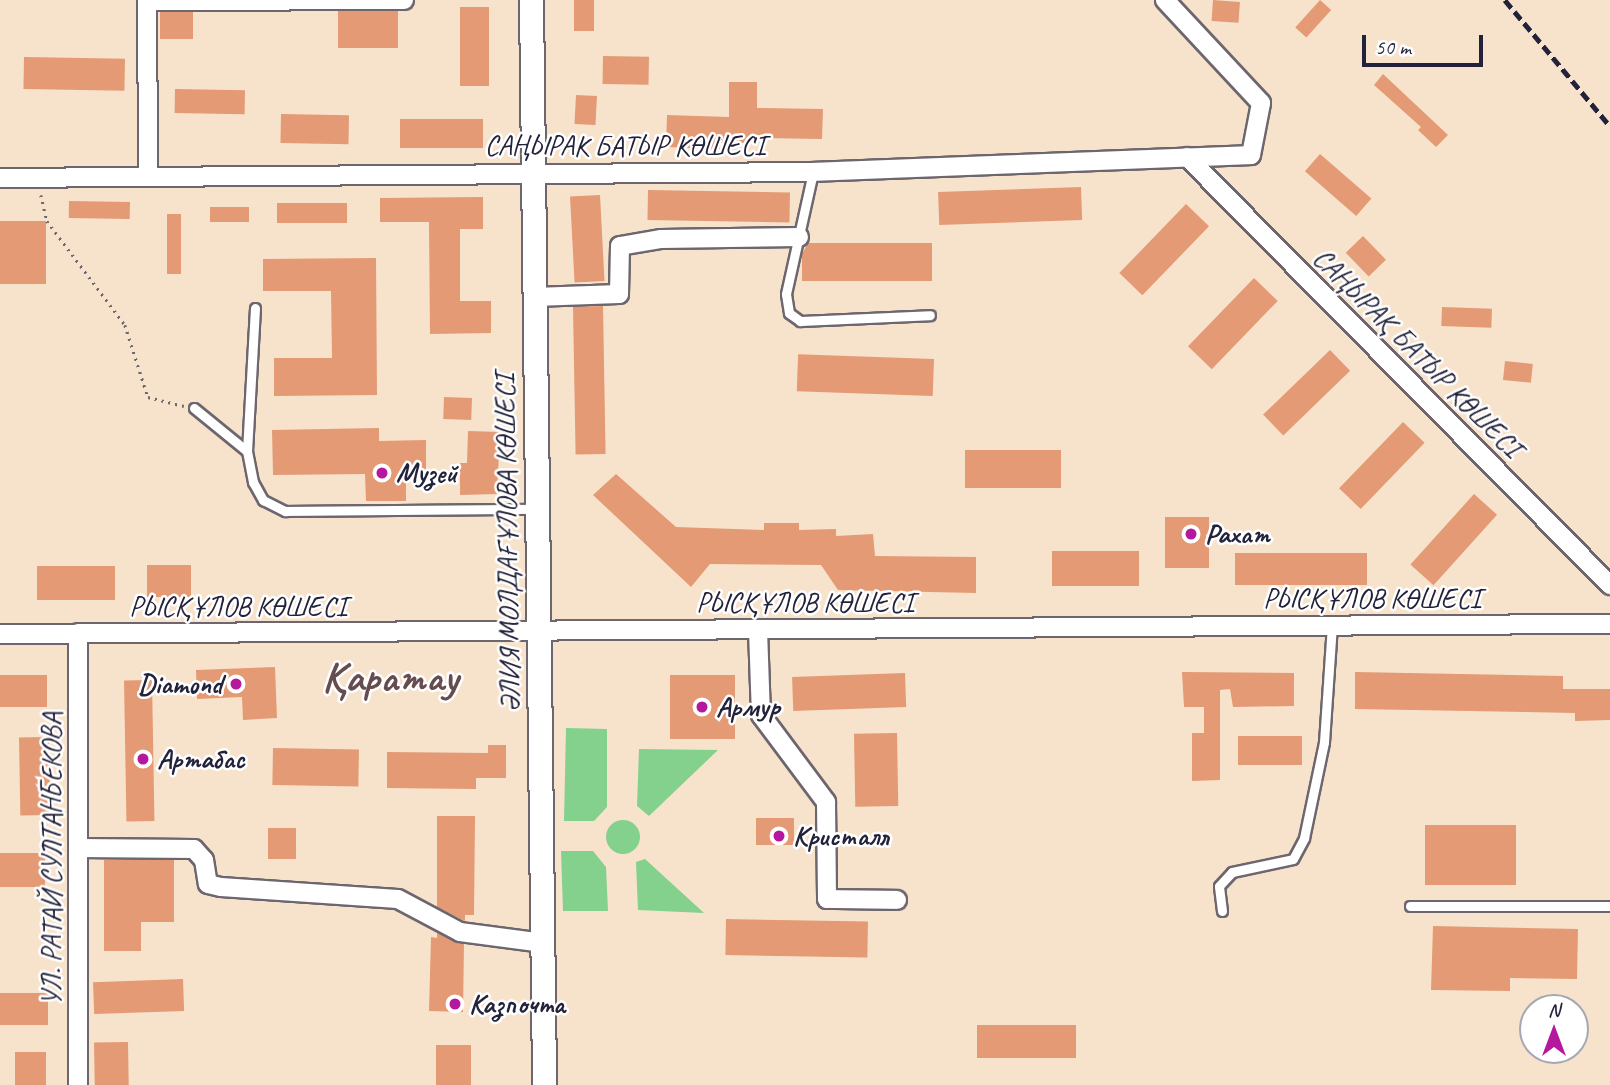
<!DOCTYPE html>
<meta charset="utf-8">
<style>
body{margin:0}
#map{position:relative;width:1610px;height:1085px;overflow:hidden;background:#f7e3cc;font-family:Caveat,sans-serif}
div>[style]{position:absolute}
.green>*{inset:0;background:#84d08d}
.round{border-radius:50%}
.building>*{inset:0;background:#e49a75;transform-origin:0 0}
.path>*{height:2.5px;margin-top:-1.25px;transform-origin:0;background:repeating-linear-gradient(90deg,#6d666e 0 2px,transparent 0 7px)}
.roads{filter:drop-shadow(2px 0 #6d666e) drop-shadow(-2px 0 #6d666e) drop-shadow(0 2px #6d666e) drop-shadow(0 -2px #6d666e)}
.service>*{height:9px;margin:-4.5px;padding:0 4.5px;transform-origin:4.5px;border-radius:4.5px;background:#fff}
.minor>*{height:18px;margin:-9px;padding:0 9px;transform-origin:9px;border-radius:9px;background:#fff}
.tertiary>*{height:23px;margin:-11.5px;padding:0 11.5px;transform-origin:11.5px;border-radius:11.5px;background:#fff}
.rail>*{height:4.5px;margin-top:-2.25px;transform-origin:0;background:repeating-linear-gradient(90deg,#22223b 0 10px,transparent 0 15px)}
.dots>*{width:19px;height:19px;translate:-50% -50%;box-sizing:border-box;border:4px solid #fff;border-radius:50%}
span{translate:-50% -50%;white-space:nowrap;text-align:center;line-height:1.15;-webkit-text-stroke:5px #fff;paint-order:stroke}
.street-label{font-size:28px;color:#22223b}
.poi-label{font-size:28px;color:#22223b;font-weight:700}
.left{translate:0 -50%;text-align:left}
.right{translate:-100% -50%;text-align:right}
.town-label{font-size:42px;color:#664c4f;font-weight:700}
.north{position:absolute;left:1519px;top:994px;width:70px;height:70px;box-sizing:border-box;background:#fff;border:2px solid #a7a7b1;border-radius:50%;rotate:0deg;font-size:19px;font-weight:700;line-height:28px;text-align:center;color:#22223b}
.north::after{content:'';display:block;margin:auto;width:24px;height:32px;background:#b5179e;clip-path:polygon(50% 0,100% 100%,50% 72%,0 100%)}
.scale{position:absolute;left:1362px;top:35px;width:121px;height:32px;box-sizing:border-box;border:4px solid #22223b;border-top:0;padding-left:9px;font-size:21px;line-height:24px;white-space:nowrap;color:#22223b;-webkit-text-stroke:5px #fff;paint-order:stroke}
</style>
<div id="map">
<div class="green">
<div style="clip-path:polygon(566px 728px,607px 729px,607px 807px,594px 821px,564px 821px)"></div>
<div style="clip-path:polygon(639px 749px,718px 750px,649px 816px,637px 806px)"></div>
<div class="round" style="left:606px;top:820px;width:34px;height:34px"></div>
<div style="clip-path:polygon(561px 851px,593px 851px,606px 867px,608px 911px,563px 911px)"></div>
<div style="clip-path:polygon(645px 859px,704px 913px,638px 910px,636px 862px)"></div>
</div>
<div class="building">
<div style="left:574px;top:0;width:20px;height:31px"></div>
<div style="left:1213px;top:0;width:27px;height:21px;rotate:4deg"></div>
<div style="left:1320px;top:0;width:15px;height:37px;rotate:42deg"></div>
<div style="left:460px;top:7px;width:29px;height:79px"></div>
<div style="left:398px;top:11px;width:37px;height:60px;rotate:90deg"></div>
<div style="left:160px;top:12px;width:33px;height:27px"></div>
<div style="left:603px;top:56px;width:46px;height:28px;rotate:1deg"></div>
<div style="left:24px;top:57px;width:101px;height:32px;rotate:1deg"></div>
<div style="clip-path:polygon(1383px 74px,1448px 135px,1436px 147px,1418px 130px,1421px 127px,1374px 85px)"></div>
<div style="clip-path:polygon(729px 82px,757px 82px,757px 108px,823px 109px,822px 139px,757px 138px,757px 143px,720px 143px,720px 149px,666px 147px,667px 115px,729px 117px)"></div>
<div style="left:175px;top:89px;width:70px;height:24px;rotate:1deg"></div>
<div style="left:576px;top:95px;width:21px;height:29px;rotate:3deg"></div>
<div style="left:281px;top:114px;width:68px;height:29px;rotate:1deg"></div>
<div style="left:400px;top:119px;width:83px;height:29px"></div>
<div style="left:1320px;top:154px;width:68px;height:23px;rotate:41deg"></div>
<div style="left:1081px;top:187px;width:33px;height:143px;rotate:88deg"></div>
<div style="left:648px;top:190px;width:142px;height:30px;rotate:1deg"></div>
<div style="left:600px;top:195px;width:86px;height:30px;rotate:87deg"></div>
<div style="clip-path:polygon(483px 197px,483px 229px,460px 229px,460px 301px,491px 301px,491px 333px,430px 334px,429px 222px,380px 222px,380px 198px)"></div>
<div style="left:69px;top:201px;width:61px;height:17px;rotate:1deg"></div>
<div style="left:277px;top:203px;width:70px;height:20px"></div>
<div style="left:1186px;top:204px;width:32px;height:96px;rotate:44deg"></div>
<div style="left:210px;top:207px;width:39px;height:15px"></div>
<div style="left:167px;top:214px;width:14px;height:60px"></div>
<div style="left:0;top:221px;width:46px;height:63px"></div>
<div style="left:1363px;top:236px;width:33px;height:24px;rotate:46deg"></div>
<div style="clip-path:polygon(808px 243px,932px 243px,932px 281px,802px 281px,802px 254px)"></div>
<div style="clip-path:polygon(376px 258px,377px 395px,274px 396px,274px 358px,332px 358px,331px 291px,263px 291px,263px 259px)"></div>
<div style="left:1254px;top:278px;width:33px;height:95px;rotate:44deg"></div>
<div style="left:603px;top:306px;width:148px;height:30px;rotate:89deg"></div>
<div style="left:1442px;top:307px;width:50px;height:19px;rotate:2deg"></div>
<div style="left:1330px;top:350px;width:29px;height:93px;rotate:46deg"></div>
<div style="left:934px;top:359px;width:37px;height:136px;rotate:92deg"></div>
<div style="left:1505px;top:361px;width:28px;height:19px;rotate:6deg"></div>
<div style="left:444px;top:397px;width:28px;height:22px;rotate:2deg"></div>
<div style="left:1403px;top:422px;width:30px;height:92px;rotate:44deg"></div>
<div style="clip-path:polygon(379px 428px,379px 441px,426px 440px,426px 470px,406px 470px,406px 501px,366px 501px,365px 474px,273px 475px,272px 430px)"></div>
<div style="clip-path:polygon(468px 431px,500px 432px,497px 494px,460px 495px,460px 463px,467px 463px)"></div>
<div style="left:965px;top:450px;width:96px;height:38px"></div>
<div style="clip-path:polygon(616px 474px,676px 527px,764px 530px,764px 523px,799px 523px,799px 530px,836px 529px,836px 536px,873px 534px,875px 556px,976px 557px,976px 593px,838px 590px,821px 565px,710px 564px,691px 587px,593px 495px)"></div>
<div style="left:1474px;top:494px;width:31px;height:95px;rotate:42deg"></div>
<div style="left:1165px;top:517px;width:44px;height:51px"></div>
<div style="left:1052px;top:551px;width:87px;height:35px"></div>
<div style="left:1235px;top:553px;width:132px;height:32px"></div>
<div style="left:147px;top:565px;width:44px;height:32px"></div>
<div style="left:37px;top:566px;width:78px;height:34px"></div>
<div style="clip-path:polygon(275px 667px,277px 718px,243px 720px,242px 697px,197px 699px,196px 670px)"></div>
<div style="clip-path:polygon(1182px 672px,1294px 673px,1294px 706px,1233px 707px,1230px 689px,1220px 690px,1220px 780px,1192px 781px,1192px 733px,1204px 733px,1204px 707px,1184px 707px)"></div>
<div style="clip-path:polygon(1355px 672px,1563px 676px,1563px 689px,1610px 689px,1610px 720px,1575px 721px,1575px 713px,1355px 709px)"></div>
<div style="left:905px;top:673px;width:34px;height:113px;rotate:88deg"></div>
<div style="left:0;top:675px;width:47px;height:32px"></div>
<div style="left:670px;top:675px;width:65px;height:64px"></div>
<div style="left:152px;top:680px;width:141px;height:28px;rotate:89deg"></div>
<div style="left:897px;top:733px;width:73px;height:43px;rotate:89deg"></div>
<div style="left:1302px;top:736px;width:29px;height:64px;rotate:90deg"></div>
<div style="left:49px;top:737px;width:78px;height:30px;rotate:89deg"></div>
<div style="clip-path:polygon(488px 745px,506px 745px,506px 778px,476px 778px,476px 789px,387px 788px,387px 752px,488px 753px)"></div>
<div style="left:273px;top:748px;width:86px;height:37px;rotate:1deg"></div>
<div style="clip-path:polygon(437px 816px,475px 816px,474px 915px,465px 915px,465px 921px,437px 907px)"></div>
<div style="left:756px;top:818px;width:38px;height:27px"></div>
<div style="left:1425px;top:825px;width:91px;height:60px"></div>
<div style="left:268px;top:828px;width:28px;height:31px"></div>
<div style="left:45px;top:853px;width:34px;height:45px;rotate:90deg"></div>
<div style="clip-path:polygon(104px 860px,174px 860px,174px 922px,141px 922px,141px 951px,104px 951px)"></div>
<div style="left:726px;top:919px;width:142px;height:36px;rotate:1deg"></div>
<div style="clip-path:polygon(1433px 926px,1578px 929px,1577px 979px,1510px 978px,1510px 991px,1431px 990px)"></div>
<div style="clip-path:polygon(437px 933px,464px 944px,463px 1012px,429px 1011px,431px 937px,437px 938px)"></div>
<div style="left:183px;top:979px;width:32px;height:90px;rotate:88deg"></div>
<div style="left:0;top:993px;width:48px;height:32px"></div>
<div style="left:1076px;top:1025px;width:33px;height:99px;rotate:90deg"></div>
<div style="left:128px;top:1042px;width:43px;height:34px;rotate:89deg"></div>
<div style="left:436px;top:1045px;width:35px;height:40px"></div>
<div style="left:46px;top:1052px;width:33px;height:31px;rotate:90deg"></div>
</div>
<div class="path">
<div style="left:41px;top:195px;width:27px;rotate:77deg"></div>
<div style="left:47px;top:221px;width:130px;rotate:53.1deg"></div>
<div style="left:125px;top:325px;width:76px;rotate:72.3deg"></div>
<div style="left:148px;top:397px;width:37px;rotate:14deg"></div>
</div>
<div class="roads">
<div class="service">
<div style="left:813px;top:172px;width:125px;rotate:102.5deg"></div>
<div style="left:786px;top:294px;width:19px;rotate:81deg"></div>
<div style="left:789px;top:313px;width:14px;rotate:36deg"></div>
<div style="left:800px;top:321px;width:130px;rotate:-2.6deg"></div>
<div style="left:255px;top:308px;width:143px;rotate:93.2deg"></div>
<div style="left:247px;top:451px;width:32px;rotate:79deg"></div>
<div style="left:253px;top:482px;width:21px;rotate:61deg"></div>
<div style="left:263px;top:500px;width:25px;rotate:27deg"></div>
<div style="left:285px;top:511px;width:251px;rotate:-0.5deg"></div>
<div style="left:194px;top:408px;width:68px;rotate:39.1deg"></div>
<div style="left:1410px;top:906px;width:200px"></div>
<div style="left:1222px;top:911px;width:25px;rotate:-97deg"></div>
<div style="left:1219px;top:886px;width:19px;rotate:-47deg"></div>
<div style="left:1232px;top:872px;width:62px;rotate:-12deg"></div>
<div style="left:1293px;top:859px;width:24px;rotate:-62deg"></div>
<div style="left:1304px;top:838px;width:98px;rotate:-78.2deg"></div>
<div style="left:1324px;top:742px;width:116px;rotate:-86.1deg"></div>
</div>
<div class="minor">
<div style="left:1187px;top:157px;width:602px;rotate:45.34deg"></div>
<div style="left:148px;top:176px;width:175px;rotate:-90.3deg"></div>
<div style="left:147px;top:1px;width:257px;rotate:-0.2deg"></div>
<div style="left:0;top:178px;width:813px;rotate:-0.42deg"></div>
<div style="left:813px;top:172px;width:438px;rotate:-2.2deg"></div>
<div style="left:1251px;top:155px;width:53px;rotate:-79.1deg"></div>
<div style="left:1261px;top:103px;width:141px;rotate:-133deg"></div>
<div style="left:534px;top:297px;width:85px;rotate:-2deg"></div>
<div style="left:619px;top:294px;width:48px;rotate:-88.8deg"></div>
<div style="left:620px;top:246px;width:42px;rotate:-9.7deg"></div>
<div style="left:661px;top:239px;width:138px;rotate:-0.8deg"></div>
<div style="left:758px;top:630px;width:85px;rotate:88deg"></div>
<div style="left:761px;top:715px;width:109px;rotate:53.2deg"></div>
<div style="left:826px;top:802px;width:97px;rotate:89.4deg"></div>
<div style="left:827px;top:899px;width:70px;rotate:0.8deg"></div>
<div style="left:78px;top:633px;width:452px;rotate:90deg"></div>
<div style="left:0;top:634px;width:1610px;rotate:-0.36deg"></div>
<div style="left:78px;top:848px;width:116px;rotate:0.5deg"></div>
<div style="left:194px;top:849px;width:15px;rotate:48deg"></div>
<div style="left:204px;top:860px;width:24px;rotate:81deg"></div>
<div style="left:208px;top:884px;width:13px;rotate:13deg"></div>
<div style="left:221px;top:887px;width:177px;rotate:3.9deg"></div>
<div style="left:398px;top:899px;width:70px;rotate:28deg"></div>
<div style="left:460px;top:932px;width:84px;rotate:7.5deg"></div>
</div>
<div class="tertiary">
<div style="left:531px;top:0;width:1085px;rotate:89.31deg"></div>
</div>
</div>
<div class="rail">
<div style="left:1505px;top:0;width:164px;rotate:50.2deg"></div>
</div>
<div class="dots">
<div style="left:382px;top:473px;background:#b5179e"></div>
<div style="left:1191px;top:534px;background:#b5179e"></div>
<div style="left:236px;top:684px;background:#b5179e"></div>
<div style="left:702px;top:707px;background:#b5179e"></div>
<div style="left:143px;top:759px;background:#b5179e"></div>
<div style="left:779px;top:836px;background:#b5179e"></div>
<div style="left:455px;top:1004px;background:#b5179e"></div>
</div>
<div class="street-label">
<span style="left:625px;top:146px">САҢЫРАК БАТЫР КӨШЕСІ</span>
<span style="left:1417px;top:353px;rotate:45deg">САҢЫРАҚ БАТЫР КӨШЕСІ</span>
<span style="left:508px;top:543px;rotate:-91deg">ӘЛИЯ МОЛДАҒҰЛОВА КӨШЕСІ</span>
<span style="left:1372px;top:599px">РЫСҚҰЛОВ КӨШЕСІ</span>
<span style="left:805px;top:603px">РЫСҚҰЛОВ КӨШЕСІ</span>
<span style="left:238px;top:607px">РЫСҚҰЛОВ КӨШЕСІ</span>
<span style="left:52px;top:859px;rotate:-90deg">УЛ. РАТАЙ СУЛТАНБЕКОВА</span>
</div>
<div class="poi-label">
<span class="left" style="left:396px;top:473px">Музей</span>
<span class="left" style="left:1205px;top:534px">Рахат</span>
<span class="right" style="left:222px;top:684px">Diamond</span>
<span class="left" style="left:716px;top:707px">Армур</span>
<span class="left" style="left:157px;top:759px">Артабас</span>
<span class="left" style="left:793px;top:836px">Кристалл</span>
<span class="left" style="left:469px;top:1004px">Казпочта</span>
</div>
<div class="town-label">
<span style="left:390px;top:678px">Қаратау</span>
</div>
<div class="north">N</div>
<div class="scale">50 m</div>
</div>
